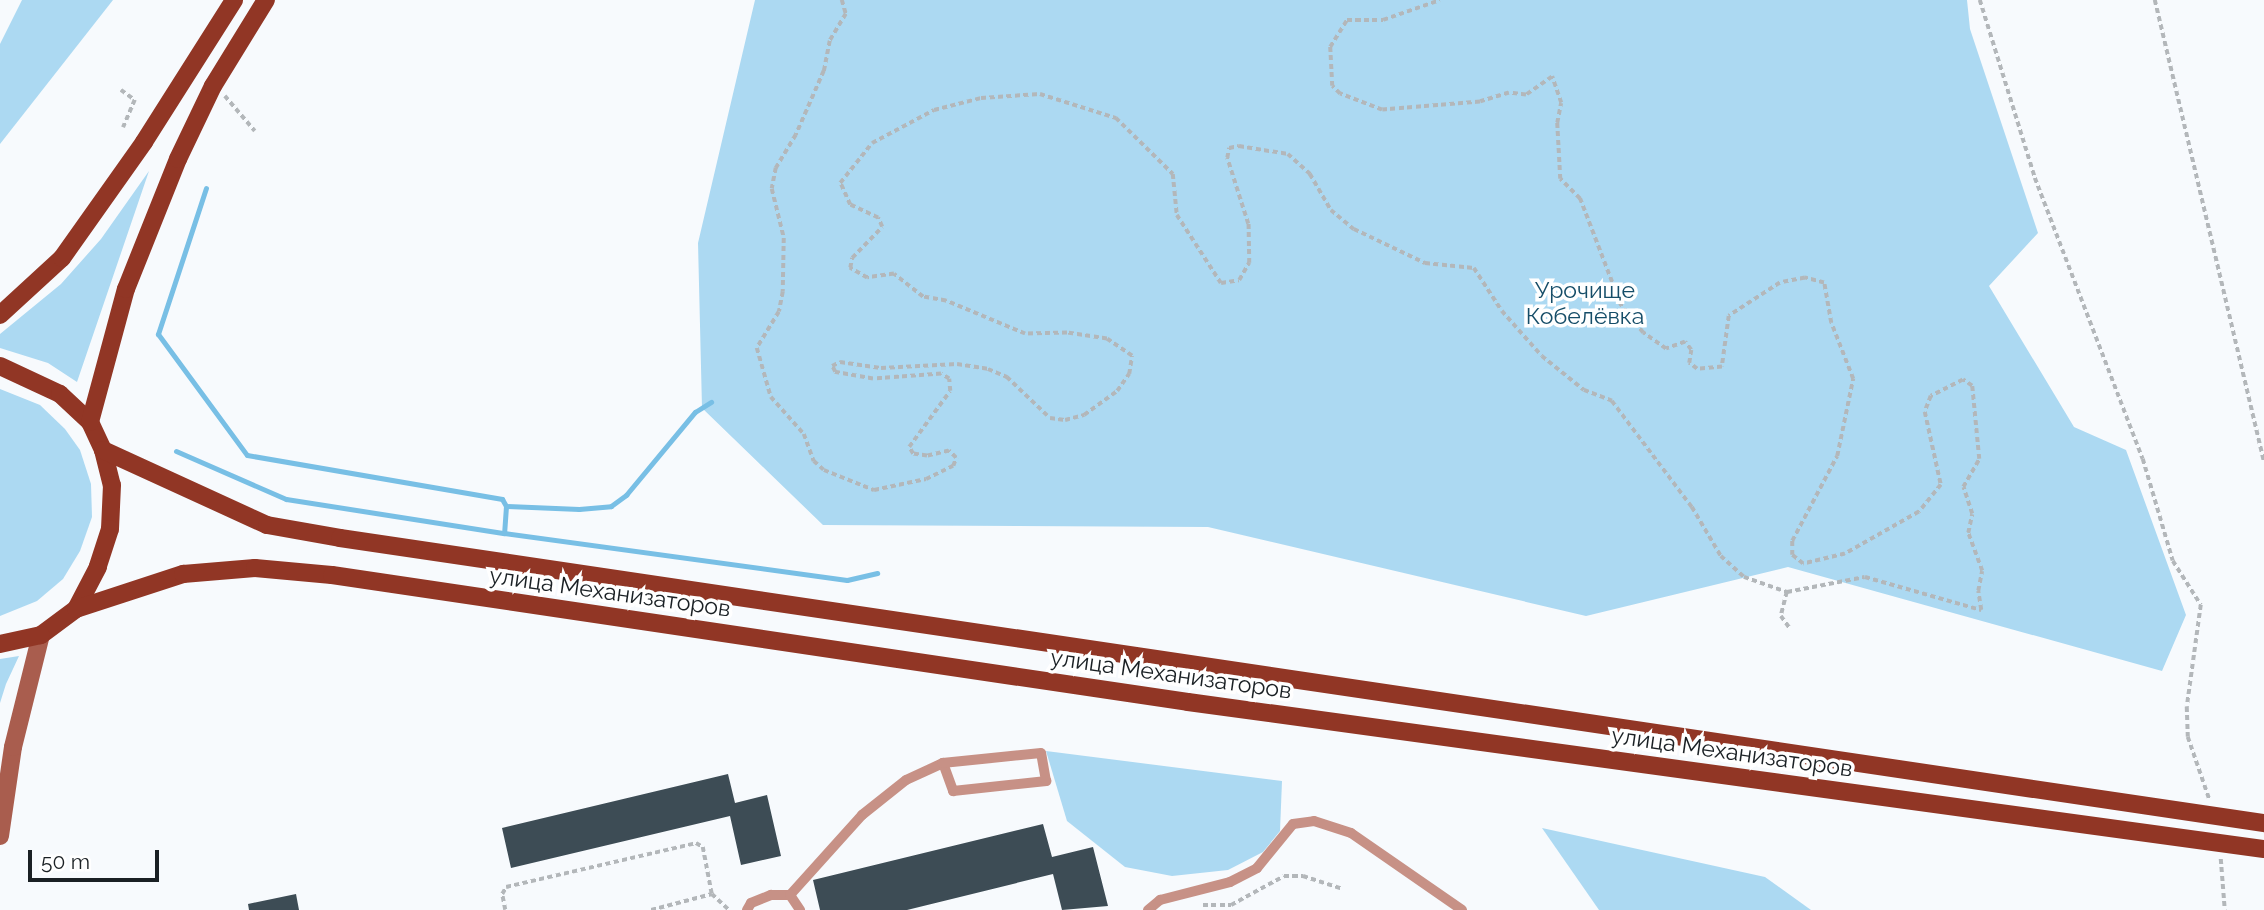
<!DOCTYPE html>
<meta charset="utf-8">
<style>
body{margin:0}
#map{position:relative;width:2264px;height:910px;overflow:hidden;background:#f7fafd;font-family:Raleway,sans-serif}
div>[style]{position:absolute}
.green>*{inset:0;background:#acd9f2}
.stream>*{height:5px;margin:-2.5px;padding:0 2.5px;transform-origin:2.5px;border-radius:2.5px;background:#78bfe5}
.building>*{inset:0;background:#3d4c55}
.path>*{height:3.5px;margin-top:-1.75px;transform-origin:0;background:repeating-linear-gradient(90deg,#b3b7ba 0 5px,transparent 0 8.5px)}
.service>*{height:10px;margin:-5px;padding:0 5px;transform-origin:5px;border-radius:5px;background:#c79186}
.secondary>*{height:18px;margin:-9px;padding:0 9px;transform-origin:9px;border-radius:9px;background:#a95d4e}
.primary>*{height:18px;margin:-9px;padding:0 9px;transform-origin:9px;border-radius:9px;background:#913625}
span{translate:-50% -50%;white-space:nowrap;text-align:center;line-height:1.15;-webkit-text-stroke:7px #fff;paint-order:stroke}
.park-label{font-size:23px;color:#154d68}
.street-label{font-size:23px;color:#1a2024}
.scale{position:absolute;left:28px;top:850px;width:131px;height:32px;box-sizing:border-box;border:4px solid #1a2024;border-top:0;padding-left:9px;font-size:21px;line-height:24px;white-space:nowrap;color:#1a2024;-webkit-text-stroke:5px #fff;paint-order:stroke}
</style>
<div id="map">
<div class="green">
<div style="clip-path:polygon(22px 0,113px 0,0 144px,0 44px)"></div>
<div style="clip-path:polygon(755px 0,1967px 0,1970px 29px,2038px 233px,1989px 286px,2074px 427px,2126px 450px,2186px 615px,2162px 671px,1788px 567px,1586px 616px,1208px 527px,823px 525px,702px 408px,698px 243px)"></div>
<div style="clip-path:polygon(149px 171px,77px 382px,48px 363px,0 348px,0 334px,61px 284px,101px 239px)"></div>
<div style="clip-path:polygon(0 389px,40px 405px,65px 429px,80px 450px,91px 484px,92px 517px,80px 551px,63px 579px,37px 601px,0 616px)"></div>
<div style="clip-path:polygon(19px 656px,6px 684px,0 703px,0 659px)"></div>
<div style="clip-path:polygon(1046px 751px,1282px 781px,1280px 831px,1263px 852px,1228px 870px,1172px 876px,1125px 867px,1067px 821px)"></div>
<div style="clip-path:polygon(1542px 828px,1765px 877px,1811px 910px,1599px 910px)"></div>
</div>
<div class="stream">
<div style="left:206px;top:188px;width:154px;rotate:108.2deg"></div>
<div style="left:158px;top:334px;width:150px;rotate:53.7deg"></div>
<div style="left:247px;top:455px;width:259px;rotate:9.8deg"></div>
<div style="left:502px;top:499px;width:8px;rotate:60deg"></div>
<div style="left:506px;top:506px;width:27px;rotate:94deg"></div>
<div style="left:504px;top:533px;width:346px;rotate:7.8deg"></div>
<div style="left:847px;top:580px;width:31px;rotate:-13deg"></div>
<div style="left:176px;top:451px;width:120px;rotate:23.6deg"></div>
<div style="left:286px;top:499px;width:221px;rotate:8.9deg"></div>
<div style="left:506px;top:506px;width:73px;rotate:2.4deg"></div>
<div style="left:579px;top:509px;width:32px;rotate:-5deg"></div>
<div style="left:611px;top:506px;width:19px;rotate:-36deg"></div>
<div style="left:626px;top:495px;width:108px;rotate:-50.3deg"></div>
<div style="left:695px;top:412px;width:19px;rotate:-32deg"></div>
</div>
<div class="building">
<div style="clip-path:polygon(728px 774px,735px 803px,767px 795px,781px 856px,741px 865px,730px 816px,511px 868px,502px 828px)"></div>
<div style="clip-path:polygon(1043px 824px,1052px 857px,1093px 847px,1108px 906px,1062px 910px,1053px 874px,907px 910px,820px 910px,813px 880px)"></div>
<div style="clip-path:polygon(296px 894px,299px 910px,249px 910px,248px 904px)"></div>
</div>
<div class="path">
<div style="left:842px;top:0;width:15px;rotate:74deg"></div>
<div style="left:846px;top:14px;width:31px;rotate:121deg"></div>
<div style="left:830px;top:41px;width:31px;rotate:101deg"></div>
<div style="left:824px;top:71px;width:70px;rotate:113.6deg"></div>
<div style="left:796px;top:135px;width:39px;rotate:121deg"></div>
<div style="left:776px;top:168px;width:21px;rotate:101deg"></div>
<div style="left:772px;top:189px;width:50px;rotate:76.2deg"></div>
<div style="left:784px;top:238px;width:54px;rotate:91.1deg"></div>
<div style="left:783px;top:292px;width:20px;rotate:101deg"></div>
<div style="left:779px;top:312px;width:42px;rotate:121.4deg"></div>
<div style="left:757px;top:348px;width:51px;rotate:74.1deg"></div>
<div style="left:771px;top:397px;width:50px;rotate:48.3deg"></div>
<div style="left:804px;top:434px;width:29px;rotate:70deg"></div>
<div style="left:814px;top:461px;width:13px;rotate:42deg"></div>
<div style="left:824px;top:470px;width:54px;rotate:21.8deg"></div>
<div style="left:874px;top:490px;width:53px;rotate:-11.9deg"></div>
<div style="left:926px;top:479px;width:30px;rotate:-26deg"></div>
<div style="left:953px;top:466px;width:9px;rotate:-69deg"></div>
<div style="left:956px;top:458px;width:10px;rotate:-135deg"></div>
<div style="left:949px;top:451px;width:23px;rotate:167deg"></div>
<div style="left:927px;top:456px;width:14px;rotate:-172deg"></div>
<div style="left:913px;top:454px;width:8px;rotate:-120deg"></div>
<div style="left:909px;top:447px;width:69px;rotate:-53.8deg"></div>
<div style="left:950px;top:391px;width:12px;rotate:-95deg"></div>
<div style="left:949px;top:379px;width:9px;rotate:-148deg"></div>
<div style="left:941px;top:374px;width:68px;rotate:175.8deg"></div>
<div style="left:873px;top:379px;width:39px;rotate:-170deg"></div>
<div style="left:835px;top:372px;width:7px;rotate:-117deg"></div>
<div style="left:832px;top:366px;width:9px;rotate:-27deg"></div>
<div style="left:840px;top:362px;width:41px;rotate:8.3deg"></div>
<div style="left:881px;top:368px;width:76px;rotate:-3deg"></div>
<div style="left:957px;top:364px;width:31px;rotate:9deg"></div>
<div style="left:988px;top:369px;width:21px;rotate:23deg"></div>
<div style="left:1007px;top:377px;width:59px;rotate:43.6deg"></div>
<div style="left:1050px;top:418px;width:15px;rotate:8deg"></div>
<div style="left:1065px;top:420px;width:20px;rotate:-15deg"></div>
<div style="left:1084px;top:415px;width:41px;rotate:-36deg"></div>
<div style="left:1117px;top:391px;width:21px;rotate:-55deg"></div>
<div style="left:1129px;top:374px;width:18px;rotate:-81deg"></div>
<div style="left:1132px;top:356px;width:30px;rotate:-146deg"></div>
<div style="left:1107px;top:339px;width:40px;rotate:-171.5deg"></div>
<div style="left:1067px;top:333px;width:42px;rotate:178.6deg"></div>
<div style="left:1025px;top:334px;width:86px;rotate:-157.3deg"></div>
<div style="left:946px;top:301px;width:23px;rotate:-170deg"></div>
<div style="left:923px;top:297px;width:37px;rotate:-142deg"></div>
<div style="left:894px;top:274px;width:27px;rotate:172deg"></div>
<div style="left:867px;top:278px;width:20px;rotate:-150deg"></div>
<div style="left:850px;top:268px;width:10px;rotate:-79deg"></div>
<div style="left:852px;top:258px;width:43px;rotate:-45.9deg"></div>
<div style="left:882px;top:227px;width:10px;rotate:-114deg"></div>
<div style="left:878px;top:218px;width:31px;rotate:-155deg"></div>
<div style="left:850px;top:205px;width:24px;rotate:-114deg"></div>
<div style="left:840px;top:183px;width:51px;rotate:-51.3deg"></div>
<div style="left:872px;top:143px;width:70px;rotate:-28deg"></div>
<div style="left:934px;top:110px;width:49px;rotate:-14.3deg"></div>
<div style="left:981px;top:98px;width:59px;rotate:-3.9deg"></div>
<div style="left:1040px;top:94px;width:80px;rotate:17.5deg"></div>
<div style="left:1116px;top:118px;width:80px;rotate:44.5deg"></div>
<div style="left:1173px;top:174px;width:41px;rotate:84.4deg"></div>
<div style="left:1177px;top:215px;width:81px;rotate:57.1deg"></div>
<div style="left:1221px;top:283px;width:18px;rotate:-9deg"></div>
<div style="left:1239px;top:280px;width:20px;rotate:-60deg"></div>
<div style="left:1249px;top:263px;width:39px;rotate:-91deg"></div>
<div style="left:1248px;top:224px;width:69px;rotate:-107.7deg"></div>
<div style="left:1227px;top:158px;width:10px;rotate:-79deg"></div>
<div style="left:1229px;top:148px;width:10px;rotate:-11deg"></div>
<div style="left:1239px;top:146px;width:50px;rotate:9.3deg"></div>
<div style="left:1288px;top:154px;width:30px;rotate:42deg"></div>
<div style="left:1310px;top:174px;width:42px;rotate:59.7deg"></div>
<div style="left:1331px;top:210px;width:30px;rotate:40deg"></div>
<div style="left:1354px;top:229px;width:79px;rotate:25.6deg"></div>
<div style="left:1425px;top:263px;width:49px;rotate:5.8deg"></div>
<div style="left:1474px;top:268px;width:51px;rotate:56.9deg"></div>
<div style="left:1502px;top:311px;width:60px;rotate:48.4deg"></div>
<div style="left:1542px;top:356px;width:54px;rotate:39deg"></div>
<div style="left:1584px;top:390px;width:30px;rotate:21deg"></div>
<div style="left:1612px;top:401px;width:133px;rotate:53deg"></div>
<div style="left:1692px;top:507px;width:57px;rotate:59.4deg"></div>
<div style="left:1721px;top:556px;width:31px;rotate:42deg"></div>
<div style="left:1744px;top:577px;width:46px;rotate:19.2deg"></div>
<div style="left:1787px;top:592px;width:79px;rotate:-10.9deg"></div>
<div style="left:1865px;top:577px;width:121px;rotate:15.9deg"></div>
<div style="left:1981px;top:610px;width:19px;rotate:-99deg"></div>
<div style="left:1978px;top:591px;width:20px;rotate:-79deg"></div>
<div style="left:1982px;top:571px;width:40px;rotate:-110.2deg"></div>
<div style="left:1968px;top:533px;width:19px;rotate:-78deg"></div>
<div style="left:1972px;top:514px;width:28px;rotate:-108deg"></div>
<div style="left:1963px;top:487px;width:32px;rotate:-60deg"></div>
<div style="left:1979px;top:459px;width:73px;rotate:-95.5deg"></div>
<div style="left:1972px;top:386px;width:11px;rotate:-146deg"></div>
<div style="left:1963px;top:380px;width:36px;rotate:153deg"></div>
<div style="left:1931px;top:396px;width:17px;rotate:111deg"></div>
<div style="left:1925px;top:412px;width:75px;rotate:77.6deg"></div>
<div style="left:1941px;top:485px;width:35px;rotate:129deg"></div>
<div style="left:1919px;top:512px;width:85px;rotate:150.4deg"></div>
<div style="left:1845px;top:554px;width:43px;rotate:166.6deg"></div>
<div style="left:1803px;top:564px;width:14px;rotate:-141deg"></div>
<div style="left:1792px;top:555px;width:14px;rotate:-90deg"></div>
<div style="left:1792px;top:541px;width:96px;rotate:-62.1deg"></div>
<div style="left:1837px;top:456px;width:79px;rotate:-78.3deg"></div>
<div style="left:1853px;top:379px;width:60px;rotate:-111.4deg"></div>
<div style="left:1831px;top:323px;width:41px;rotate:-99.9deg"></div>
<div style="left:1824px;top:283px;width:20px;rotate:-165deg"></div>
<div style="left:1805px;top:278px;width:25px;rotate:169deg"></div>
<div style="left:1780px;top:283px;width:61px;rotate:147.1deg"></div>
<div style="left:1729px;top:316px;width:51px;rotate:97.8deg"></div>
<div style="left:1722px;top:367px;width:25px;rotate:175deg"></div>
<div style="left:1697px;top:369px;width:10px;rotate:-143deg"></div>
<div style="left:1689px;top:363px;width:13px;rotate:-81deg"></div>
<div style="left:1691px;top:350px;width:10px;rotate:-127deg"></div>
<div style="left:1685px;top:342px;width:20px;rotate:160deg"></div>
<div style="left:1666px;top:349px;width:28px;rotate:-145deg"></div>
<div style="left:1643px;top:333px;width:35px;rotate:-129deg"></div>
<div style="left:1621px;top:306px;width:115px;rotate:-111deg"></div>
<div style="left:1580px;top:199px;width:28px;rotate:-135deg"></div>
<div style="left:1560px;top:179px;width:56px;rotate:-93.1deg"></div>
<div style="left:1557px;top:123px;width:20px;rotate:-79deg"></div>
<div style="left:1561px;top:103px;width:28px;rotate:-109deg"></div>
<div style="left:1552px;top:77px;width:32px;rotate:145deg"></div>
<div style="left:1526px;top:95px;width:17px;rotate:-173deg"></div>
<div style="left:1509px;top:93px;width:30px;rotate:163deg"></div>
<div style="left:1480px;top:102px;width:98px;rotate:175.3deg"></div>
<div style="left:1382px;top:110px;width:45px;rotate:-159.1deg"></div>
<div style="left:1340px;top:94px;width:11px;rotate:-135deg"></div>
<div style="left:1332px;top:86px;width:39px;rotate:-93deg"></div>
<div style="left:1330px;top:47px;width:32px;rotate:-58deg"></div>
<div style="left:1347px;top:20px;width:36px"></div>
<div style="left:1383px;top:20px;width:60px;rotate:-19.3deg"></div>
<div style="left:1980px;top:0;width:186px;rotate:72.8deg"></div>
<div style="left:2035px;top:178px;width:301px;rotate:69deg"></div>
<div style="left:2143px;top:459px;width:106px;rotate:73.6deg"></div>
<div style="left:2173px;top:561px;width:52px;rotate:57.5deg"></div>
<div style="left:2201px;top:605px;width:103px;rotate:97.8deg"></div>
<div style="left:2187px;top:707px;width:30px;rotate:88deg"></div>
<div style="left:2188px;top:737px;width:65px;rotate:71deg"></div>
<div style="left:2155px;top:0;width:475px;rotate:76.7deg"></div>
<div style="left:121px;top:90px;width:17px;rotate:36deg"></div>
<div style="left:135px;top:100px;width:30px;rotate:113deg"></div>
<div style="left:225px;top:96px;width:46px;rotate:49.4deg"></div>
<div style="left:1787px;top:592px;width:25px;rotate:104deg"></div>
<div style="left:1781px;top:616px;width:14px;rotate:54deg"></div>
<div style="left:2221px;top:859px;width:51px;rotate:85.5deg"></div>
<div style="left:1203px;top:905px;width:28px"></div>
<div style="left:1231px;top:905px;width:60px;rotate:-28.7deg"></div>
<div style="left:1284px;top:876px;width:19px"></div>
<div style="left:1303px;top:876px;width:40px;rotate:18deg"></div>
<div style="left:505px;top:910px;width:16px;rotate:-101deg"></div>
<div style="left:502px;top:894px;width:8px;rotate:-60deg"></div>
<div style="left:506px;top:887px;width:195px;rotate:-13deg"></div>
<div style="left:696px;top:843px;width:8px;rotate:30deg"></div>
<div style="left:703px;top:847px;width:48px;rotate:79.2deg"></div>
<div style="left:712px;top:894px;width:23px;rotate:43deg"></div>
<div style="left:651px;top:910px;width:63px;rotate:-14.7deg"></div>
</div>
<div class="service">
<div style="left:790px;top:895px;width:108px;rotate:-48deg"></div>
<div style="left:862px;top:815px;width:56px;rotate:-38.5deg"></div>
<div style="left:906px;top:780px;width:41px;rotate:-24.7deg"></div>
<div style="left:943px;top:763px;width:30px;rotate:70deg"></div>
<div style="left:953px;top:791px;width:94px;rotate:-6.1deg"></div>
<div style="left:1046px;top:781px;width:28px;rotate:-100deg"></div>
<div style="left:1041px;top:753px;width:99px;rotate:174.2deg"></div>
<div style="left:747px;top:910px;width:8px;rotate:-60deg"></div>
<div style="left:751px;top:903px;width:22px;rotate:-22deg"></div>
<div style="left:771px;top:895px;width:19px"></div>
<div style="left:790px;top:895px;width:18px;rotate:56deg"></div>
<div style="left:1148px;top:910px;width:16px;rotate:-40deg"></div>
<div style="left:1160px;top:900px;width:72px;rotate:-14.4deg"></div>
<div style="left:1230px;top:882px;width:30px;rotate:-27deg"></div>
<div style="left:1257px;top:868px;width:57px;rotate:-50.7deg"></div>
<div style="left:1293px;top:824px;width:21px;rotate:-8deg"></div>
<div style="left:1314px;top:821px;width:39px;rotate:18deg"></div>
<div style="left:1351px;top:833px;width:135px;rotate:34.7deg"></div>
</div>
<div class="secondary">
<div style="left:0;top:836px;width:90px;rotate:-81.7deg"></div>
<div style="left:13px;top:747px;width:115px;rotate:-76deg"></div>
</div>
<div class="primary">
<div style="left:0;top:315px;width:84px;rotate:-42.6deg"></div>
<div style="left:62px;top:258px;width:142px;rotate:-54.7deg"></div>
<div style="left:144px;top:142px;width:168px;rotate:-57.6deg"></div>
<div style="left:0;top:366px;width:66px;rotate:25deg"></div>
<div style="left:60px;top:394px;width:41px;rotate:43deg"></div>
<div style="left:90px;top:422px;width:31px;rotate:65deg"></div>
<div style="left:103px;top:450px;width:36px;rotate:76deg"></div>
<div style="left:112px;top:485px;width:44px;rotate:92.6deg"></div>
<div style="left:110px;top:529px;width:40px;rotate:108deg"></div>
<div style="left:98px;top:567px;width:47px;rotate:117.6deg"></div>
<div style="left:76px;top:609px;width:44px;rotate:143.4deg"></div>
<div style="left:41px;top:635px;width:42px;rotate:167.6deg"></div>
<div style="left:90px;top:422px;width:138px;rotate:-74.9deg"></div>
<div style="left:126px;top:289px;width:140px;rotate:-68.2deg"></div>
<div style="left:178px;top:159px;width:81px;rotate:-64.4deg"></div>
<div style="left:213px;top:86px;width:101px;rotate:-58.4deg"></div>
<div style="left:103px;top:450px;width:180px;rotate:24.6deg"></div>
<div style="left:267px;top:525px;width:74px;rotate:10.1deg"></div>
<div style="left:340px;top:538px;width:1945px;rotate:8.43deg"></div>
<div style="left:76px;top:609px;width:113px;rotate:-18.1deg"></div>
<div style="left:183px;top:574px;width:72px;rotate:-4.8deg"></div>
<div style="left:255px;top:568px;width:77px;rotate:5.2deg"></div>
<div style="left:332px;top:575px;width:865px;rotate:8.44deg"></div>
<div style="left:1188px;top:702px;width:1086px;rotate:7.78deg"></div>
</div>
<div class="park-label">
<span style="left:1585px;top:303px">Урочище<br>Кобелёвка</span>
</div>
<div class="street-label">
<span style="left:610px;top:592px;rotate:8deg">улица Механизаторов</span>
<span style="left:1171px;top:674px;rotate:8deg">улица Механизаторов</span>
<span style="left:1732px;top:752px;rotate:8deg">улица Механизаторов</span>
</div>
<div class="scale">50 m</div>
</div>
